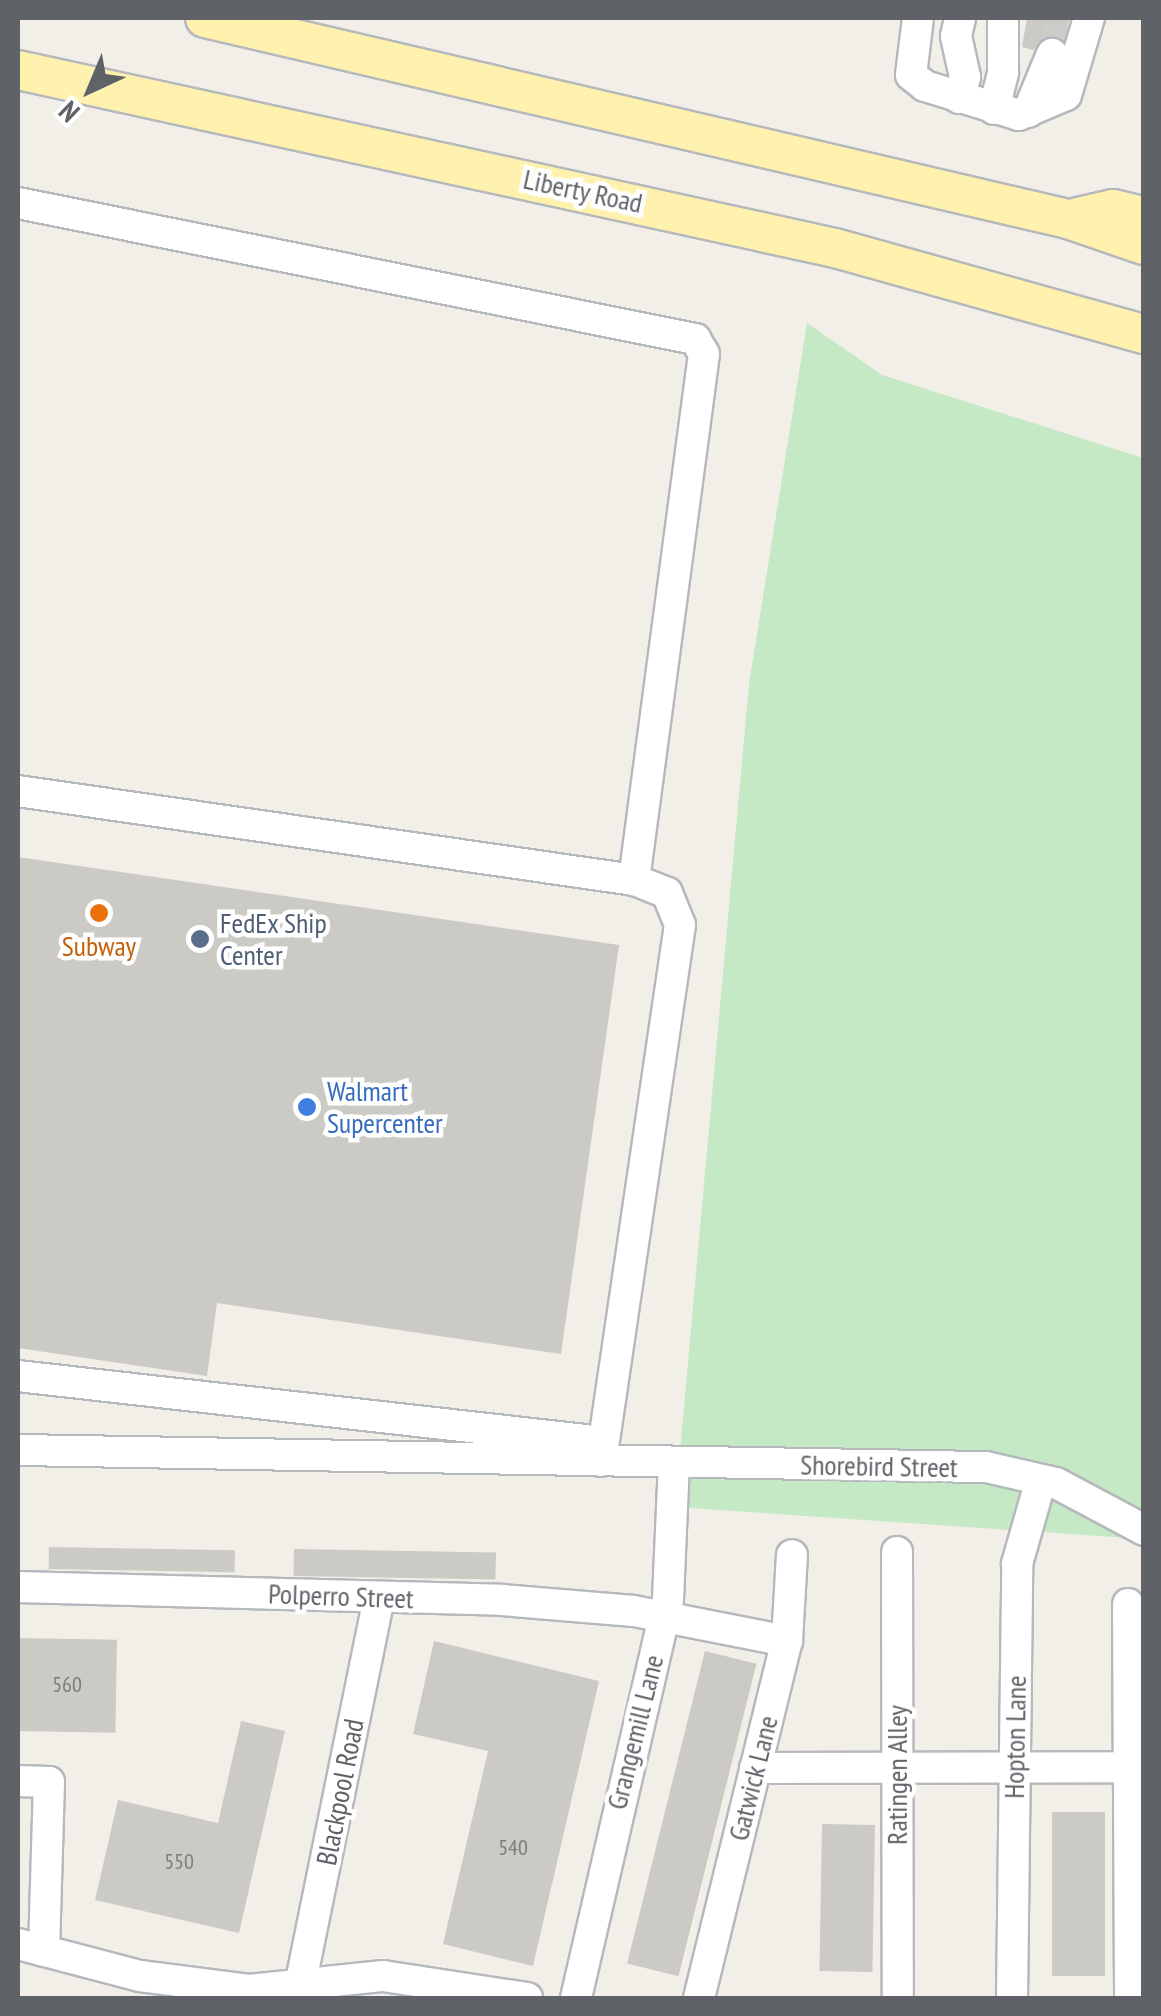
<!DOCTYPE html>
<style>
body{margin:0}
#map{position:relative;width:1161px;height:2016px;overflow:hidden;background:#f1efe8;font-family:"PT Sans Narrow",sans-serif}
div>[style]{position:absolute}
.green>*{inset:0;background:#c5e8c5}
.building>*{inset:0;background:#cccac5;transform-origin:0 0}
.minor-tunnel>*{height:30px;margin-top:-15px;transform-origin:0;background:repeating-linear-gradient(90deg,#ccccc8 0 30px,transparent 0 45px)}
.roads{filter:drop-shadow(2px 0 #b5b8bc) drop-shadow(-2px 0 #b5b8bc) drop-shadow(0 2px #b5b8bc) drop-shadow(0 -2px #b5b8bc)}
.minor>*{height:30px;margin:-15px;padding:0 15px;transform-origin:15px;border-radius:15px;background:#fff}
.major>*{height:38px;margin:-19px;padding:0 19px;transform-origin:19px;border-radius:19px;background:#fff2af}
.dots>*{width:28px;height:28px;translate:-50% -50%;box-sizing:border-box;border:5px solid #fff;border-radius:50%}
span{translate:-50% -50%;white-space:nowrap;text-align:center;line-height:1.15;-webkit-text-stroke:9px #fff;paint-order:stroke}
.number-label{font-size:22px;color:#7a7d7f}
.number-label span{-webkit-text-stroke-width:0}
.street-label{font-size:28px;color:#5f6368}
.service-label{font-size:28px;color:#4e5e75}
.left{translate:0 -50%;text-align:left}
.food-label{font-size:28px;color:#c56008}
.shop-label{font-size:28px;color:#366cbe}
.frame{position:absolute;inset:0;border:20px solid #5f6368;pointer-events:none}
.north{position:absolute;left:40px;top:40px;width:100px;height:100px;-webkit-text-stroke:8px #fff;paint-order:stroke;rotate:224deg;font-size:28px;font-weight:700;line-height:40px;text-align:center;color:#5f6368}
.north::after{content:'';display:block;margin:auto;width:35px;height:45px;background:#5f6368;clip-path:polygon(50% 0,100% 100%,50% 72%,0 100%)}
</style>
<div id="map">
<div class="green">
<div style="clip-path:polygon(807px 323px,882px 375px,1143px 458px,1143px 1539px,675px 1507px,749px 684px)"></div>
</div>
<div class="building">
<div style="clip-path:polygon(1027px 18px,1070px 18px,1063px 39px,1049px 36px,1033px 50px,1022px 47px)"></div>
<div style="clip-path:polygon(18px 857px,619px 945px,561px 1354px,217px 1303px,207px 1376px,18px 1348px)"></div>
<div style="left:49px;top:1547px;width:186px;height:22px;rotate:1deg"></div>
<div style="left:294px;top:1549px;width:202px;height:27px;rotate:1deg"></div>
<div style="left:18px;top:1638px;width:99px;height:93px;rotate:1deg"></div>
<div style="clip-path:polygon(434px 1641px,599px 1681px,533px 1966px,443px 1944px,488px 1751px,413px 1734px)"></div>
<div style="left:705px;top:1651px;width:53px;height:322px;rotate:14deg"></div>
<div style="clip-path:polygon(241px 1721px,285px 1731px,239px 1933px,95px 1900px,118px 1800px,218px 1823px)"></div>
<div style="left:1052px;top:1812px;width:53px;height:164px"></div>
<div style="left:822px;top:1824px;width:53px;height:147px;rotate:1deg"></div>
</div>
<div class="minor-tunnel">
<div style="left:1052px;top:54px;width:37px;rotate:-76deg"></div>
</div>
<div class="roads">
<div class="minor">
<div style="left:918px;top:18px;width:57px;rotate:97deg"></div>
<div style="left:911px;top:75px;width:18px;rotate:38deg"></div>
<div style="left:925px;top:86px;width:98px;rotate:17.1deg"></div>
<div style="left:1019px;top:115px;width:51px;rotate:-23.1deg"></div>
<div style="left:1066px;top:95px;width:80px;rotate:-73.4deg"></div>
<div style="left:959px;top:98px;width:22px;rotate:-74deg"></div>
<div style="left:965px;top:77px;width:42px;rotate:-102.4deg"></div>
<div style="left:956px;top:36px;width:18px;rotate:-77deg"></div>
<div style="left:994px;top:109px;width:38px;rotate:-76deg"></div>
<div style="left:1003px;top:72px;width:54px;rotate:-90deg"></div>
<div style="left:1028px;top:112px;width:63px;rotate:-67.5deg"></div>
<div style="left:18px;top:203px;width:691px;rotate:11.36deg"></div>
<div style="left:695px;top:339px;width:17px;rotate:59deg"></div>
<div style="left:704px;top:354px;width:531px;rotate:97.58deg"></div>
<div style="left:634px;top:880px;width:622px;rotate:-171.78deg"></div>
<div style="left:18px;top:1376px;width:589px;rotate:6.44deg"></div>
<div style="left:18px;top:1450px;width:968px;rotate:1.01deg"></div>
<div style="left:986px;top:1467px;width:72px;rotate:12.9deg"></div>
<div style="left:1056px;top:1483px;width:100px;rotate:28.1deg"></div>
<div style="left:601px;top:1461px;width:542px;rotate:-81.62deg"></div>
<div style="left:680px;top:925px;width:35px;rotate:-112deg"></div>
<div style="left:667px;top:893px;width:35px;rotate:-158deg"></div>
<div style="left:897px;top:1552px;width:446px;rotate:89.9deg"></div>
<div style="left:18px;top:1587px;width:484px;rotate:1.5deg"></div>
<div style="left:502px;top:1600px;width:132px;rotate:4.8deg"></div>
<div style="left:634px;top:1611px;width:156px;rotate:11.1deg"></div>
<div style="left:1128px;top:1604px;width:394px;rotate:89.7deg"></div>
<div style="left:755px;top:1768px;width:389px;rotate:-0.1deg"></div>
<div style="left:18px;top:1781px;width:31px;rotate:2deg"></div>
<div style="left:49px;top:1782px;width:169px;rotate:91.7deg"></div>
<div style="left:18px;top:1944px;width:126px;rotate:14.7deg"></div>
<div style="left:140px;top:1976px;width:110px;rotate:7.3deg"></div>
<div style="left:249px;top:1990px;width:135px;rotate:-6deg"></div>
<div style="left:383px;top:1976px;width:146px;rotate:8.7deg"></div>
<div style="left:300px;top:1986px;width:397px;rotate:-78.5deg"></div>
<div style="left:576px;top:1998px;width:409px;rotate:-77deg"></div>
<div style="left:668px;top:1599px;width:137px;rotate:-87.5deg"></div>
<div style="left:699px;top:1998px;width:368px;rotate:-76.2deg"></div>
<div style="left:787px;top:1641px;width:86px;rotate:-86.7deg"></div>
<div style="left:1012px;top:1998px;width:434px;rotate:-89.3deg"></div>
<div style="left:1017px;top:1564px;width:87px;rotate:-74.1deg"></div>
</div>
<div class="major">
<div style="left:205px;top:18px;width:886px;rotate:13.11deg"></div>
<div style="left:1068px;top:219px;width:80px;rotate:18.9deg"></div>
<div style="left:18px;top:70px;width:836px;rotate:12.29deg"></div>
<div style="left:835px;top:248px;width:321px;rotate:15.6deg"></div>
<div style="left:1078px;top:217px;width:36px;rotate:-13deg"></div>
<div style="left:1113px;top:209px;width:32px;rotate:13deg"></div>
</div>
</div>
<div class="dots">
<div style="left:99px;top:913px;background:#e8710a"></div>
<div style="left:200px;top:939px;background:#5c6f8a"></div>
<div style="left:307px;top:1107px;background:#3f7fe0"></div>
</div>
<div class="number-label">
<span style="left:67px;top:1685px">560</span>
<span style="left:513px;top:1848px">540</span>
<span style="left:179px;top:1862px">550</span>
</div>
<div class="street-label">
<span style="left:583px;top:191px;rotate:12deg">Liberty Road</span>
<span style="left:879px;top:1466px;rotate:1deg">Shorebird Street</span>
<span style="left:341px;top:1596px;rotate:2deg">Polperro Street</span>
<span style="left:635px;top:1732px;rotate:-76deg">Grangemill Lane</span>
<span style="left:1015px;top:1737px;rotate:-89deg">Hopton Lane</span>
<span style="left:897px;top:1775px;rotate:-90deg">Ratingen Alley</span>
<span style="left:753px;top:1778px;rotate:-76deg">Gatwick Lane</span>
<span style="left:340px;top:1792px;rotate:-79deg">Blackpool Road</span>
</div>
<div class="service-label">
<span class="left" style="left:220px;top:939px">FedEx Ship<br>Center</span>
</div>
<div class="food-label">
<span style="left:99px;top:946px">Subway</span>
</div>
<div class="shop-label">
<span class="left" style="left:327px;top:1107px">Walmart<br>Supercenter</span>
</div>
<div class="frame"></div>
<div class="north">N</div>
</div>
